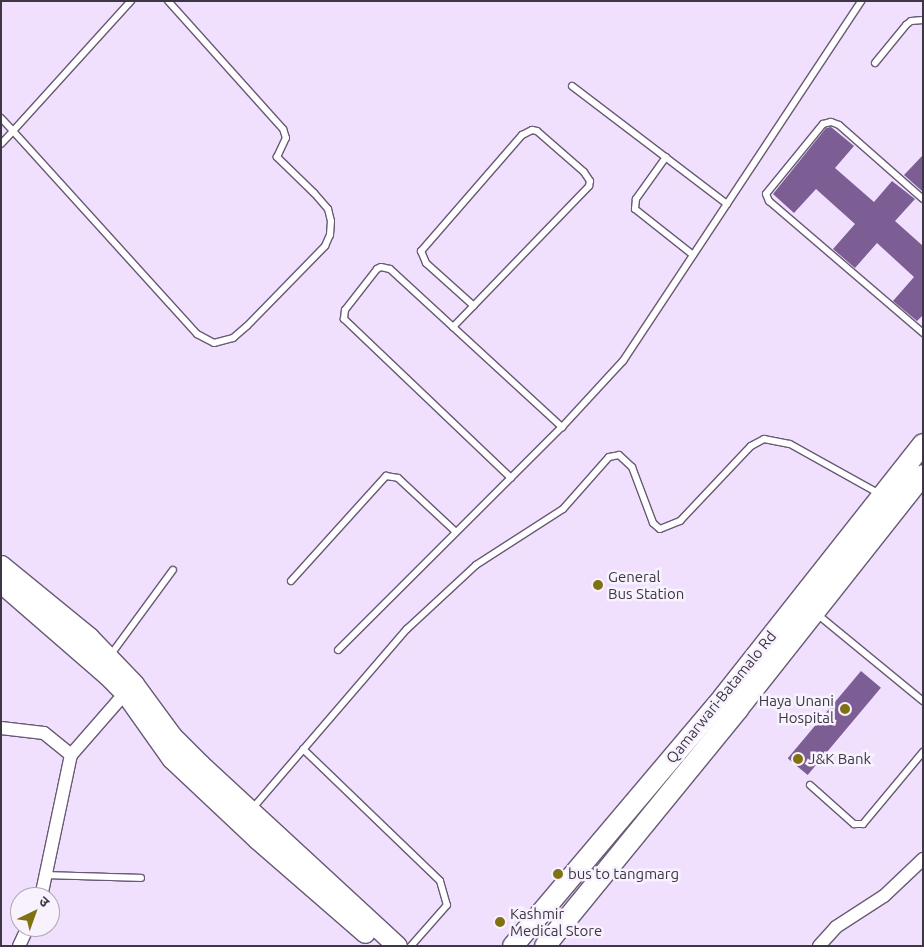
<!DOCTYPE html>
<meta charset="utf-8">
<style>
body{margin:0}
#map{position:relative;width:924px;height:947px;overflow:hidden;background:#f0e0fe;font-family:Ubuntu,"Noto Sans Devanagari",sans-serif}
div>[style]{position:absolute}
.building>*{inset:0;background:#7c5d94;transform-origin:0 0}
.roads{filter:drop-shadow(1px 0 #685a74) drop-shadow(-1px 0 #685a74) drop-shadow(0 1px #685a74) drop-shadow(0 -1px #685a74)}
.lane>*{height:6px;margin:-3px;padding:0 3px;transform-origin:3px;border-radius:3px;background:#fff}
.street>*{height:12px;margin:-6px;padding:0 6px;transform-origin:6px;border-radius:6px;background:#fff}
.secondary>*{height:19px;margin:-9.5px;padding:0 9.5px;transform-origin:9.5px;border-radius:9.5px;background:#fff}
.primary>*{height:20px;margin:-10px;padding:0 10px;transform-origin:10px;border-radius:10px;background:#fff}
.dots>*{width:14px;height:14px;translate:-50% -50%;box-sizing:border-box;border:2px solid #f8f2fe;border-radius:50%}
span{translate:-50% -50%;white-space:nowrap;text-align:center;line-height:1.15;-webkit-text-stroke:5px #f8f2fe;paint-order:stroke}
.poi-label{font-size:15px;color:#3d3743}
.left{translate:0 -50%;text-align:left}
.right{translate:-100% -50%;text-align:right}
.street-label{font-size:15px;color:#3d3743}
.frame{position:absolute;inset:0;border:2px solid #3d3743;pointer-events:none}
.north{position:absolute;left:10px;top:887px;width:50px;height:50px;box-sizing:border-box;background:#f8f2fe;border:1px solid #ada7b3;border-radius:50%;rotate:42deg;font-size:14px;font-weight:700;line-height:20px;text-align:center;color:#3d3743}
.north::after{content:'';display:block;margin:auto;width:18px;height:22px;background:#807112;clip-path:polygon(50% 0,100% 100%,50% 72%,0 100%)}
</style>
<div id="map">
<div class="building">
<div style="clip-path:polygon(831px 127px,854px 146px,835px 168px,874px 202px,892px 181px,915px 199px,895px 221px,923px 246px,923px 315px,917px 321px,893px 301px,914px 277px,877px 243px,855px 268px,833px 249px,855px 224px,816px 189px,794px 213px,773px 194px,826px 128px)"></div>
<div style="clip-path:polygon(923px 155px,923px 190px,922px 191px,904px 175px)"></div>
<div style="left:861px;top:671px;width:26px;height:114px;rotate:40deg"></div>
</div>
<div class="roads">
<div class="lane">
<div style="left:875px;top:63px;width:49px;rotate:-50.8deg"></div>
<div style="left:906px;top:25px;width:6px;rotate:-39deg"></div>
<div style="left:911px;top:21px;width:12px;rotate:-5deg"></div>
<div style="left:572px;top:86px;width:195px;rotate:37.3deg"></div>
<div style="left:1px;top:118px;width:18px;rotate:47deg"></div>
<div style="left:13px;top:131px;width:176px;rotate:-47.8deg"></div>
<div style="left:1px;top:144px;width:18px;rotate:-47deg"></div>
<div style="left:13px;top:131px;width:274px;rotate:47.8deg"></div>
<div style="left:197px;top:334px;width:19px;rotate:28deg"></div>
<div style="left:214px;top:343px;width:20px;rotate:-15deg"></div>
<div style="left:233px;top:338px;width:18px;rotate:-41deg"></div>
<div style="left:247px;top:326px;width:112px;rotate:-45.7deg"></div>
<div style="left:325px;top:246px;width:12px;rotate:-66deg"></div>
<div style="left:330px;top:235px;width:14px;rotate:-86deg"></div>
<div style="left:331px;top:221px;width:12px;rotate:-104deg"></div>
<div style="left:328px;top:209px;width:21px;rotate:-131deg"></div>
<div style="left:314px;top:193px;width:52px;rotate:-135.8deg"></div>
<div style="left:277px;top:157px;width:21px;rotate:-65deg"></div>
<div style="left:286px;top:138px;width:9px;rotate:-108deg"></div>
<div style="left:283px;top:129px;width:172px;rotate:-131.9deg"></div>
<div style="left:666px;top:157px;width:52px;rotate:125.5deg"></div>
<div style="left:636px;top:199px;width:10px;rotate:96deg"></div>
<div style="left:635px;top:209px;width:74px;rotate:38.4deg"></div>
<div style="left:923px;top:199px;width:112px;rotate:-138.6deg"></div>
<div style="left:839px;top:125px;width:9px;rotate:-159deg"></div>
<div style="left:831px;top:122px;width:8px;rotate:166deg"></div>
<div style="left:823px;top:124px;width:90px;rotate:129.2deg"></div>
<div style="left:766px;top:194px;width:8px;rotate:67deg"></div>
<div style="left:769px;top:201px;width:203px;rotate:40.6deg"></div>
<div style="left:453px;top:327px;width:196px;rotate:-46deg"></div>
<div style="left:589px;top:186px;width:5px;rotate:-79deg"></div>
<div style="left:590px;top:181px;width:11px;rotate:-124deg"></div>
<div style="left:584px;top:172px;width:62px;rotate:-138.9deg"></div>
<div style="left:537px;top:131px;width:5px;rotate:-169deg"></div>
<div style="left:532px;top:130px;width:11px;rotate:153deg"></div>
<div style="left:522px;top:135px;width:154px;rotate:131deg"></div>
<div style="left:421px;top:251px;width:13px;rotate:67deg"></div>
<div style="left:426px;top:263px;width:64px;rotate:41.9deg"></div>
<div style="left:511px;top:478px;width:231px;rotate:-136.4deg"></div>
<div style="left:344px;top:319px;width:9px;rotate:-84deg"></div>
<div style="left:345px;top:310px;width:52px;rotate:-52deg"></div>
<div style="left:377px;top:269px;width:4px;rotate:-27deg"></div>
<div style="left:381px;top:267px;width:9px;rotate:13deg"></div>
<div style="left:390px;top:269px;width:234px;rotate:42.6deg"></div>
<div style="left:291px;top:581px;width:142px;rotate:-47.9deg"></div>
<div style="left:386px;top:476px;width:12px;rotate:9deg"></div>
<div style="left:398px;top:478px;width:79px;rotate:43deg"></div>
<div style="left:817px;top:614px;width:137px;rotate:39.4deg"></div>
<div style="left:338px;top:650px;width:316px;rotate:-44.9deg"></div>
<div style="left:562px;top:427px;width:90px;rotate:-47.3deg"></div>
<div style="left:623px;top:361px;width:432px;rotate:-56.5deg"></div>
<div style="left:109px;top:657px;width:108px;rotate:-53.7deg"></div>
<div style="left:303px;top:749px;width:190px;rotate:43.9deg"></div>
<div style="left:440px;top:881px;width:25px;rotate:74deg"></div>
<div style="left:447px;top:905px;width:55px;rotate:131.3deg"></div>
<div style="left:810px;top:785px;width:59px;rotate:41.6deg"></div>
<div style="left:854px;top:824px;width:9px"></div>
<div style="left:863px;top:824px;width:94px;rotate:-50.2deg"></div>
<div style="left:252px;top:809px;width:238px;rotate:-49.3deg"></div>
<div style="left:407px;top:629px;width:94px;rotate:-42.8deg"></div>
<div style="left:476px;top:565px;width:103px;rotate:-32.8deg"></div>
<div style="left:563px;top:509px;width:69px;rotate:-48.5deg"></div>
<div style="left:609px;top:457px;width:10px;rotate:-11deg"></div>
<div style="left:619px;top:455px;width:18px;rotate:43deg"></div>
<div style="left:632px;top:467px;width:60px;rotate:69.4deg"></div>
<div style="left:653px;top:523px;width:9px;rotate:41deg"></div>
<div style="left:660px;top:529px;width:22px;rotate:-22deg"></div>
<div style="left:680px;top:521px;width:103px;rotate:-46.6deg"></div>
<div style="left:751px;top:446px;width:15px;rotate:-28deg"></div>
<div style="left:764px;top:439px;width:26px;rotate:11deg"></div>
<div style="left:790px;top:444px;width:103px;rotate:29.1deg"></div>
<div style="left:47px;top:875px;width:94px;rotate:1.8deg"></div>
</div>
<div class="street">
<div style="left:1px;top:728px;width:43px;rotate:6.6deg"></div>
<div style="left:44px;top:733px;width:35px;rotate:39deg"></div>
<div style="left:41px;top:897px;width:145px;rotate:-78.1deg"></div>
<div style="left:71px;top:755px;width:82px;rotate:-48.9deg"></div>
<div style="left:19px;top:946px;width:21px;rotate:-65deg"></div>
<div style="left:819px;top:946px;width:25px;rotate:-48deg"></div>
<div style="left:836px;top:927px;width:57px;rotate:-32.9deg"></div>
<div style="left:884px;top:896px;width:54px;rotate:-43.5deg"></div>
</div>
<div class="secondary">
<div style="left:1px;top:565px;width:114px;rotate:39.3deg"></div>
<div style="left:89px;top:637px;width:65px;rotate:46.2deg"></div>
<div style="left:134px;top:684px;width:64px;rotate:53.8deg"></div>
<div style="left:172px;top:736px;width:40px;rotate:45deg"></div>
<div style="left:200px;top:764px;width:268px;rotate:42.7deg"></div>
<div style="left:1px;top:583px;width:140px;rotate:41deg"></div>
<div style="left:107px;top:675px;width:25px;rotate:45deg"></div>
<div style="left:125px;top:693px;width:80px;rotate:54.7deg"></div>
<div style="left:171px;top:758px;width:118px;rotate:43.3deg"></div>
<div style="left:257px;top:839px;width:143px;rotate:41deg"></div>
</div>
<div class="primary">
<div style="left:513px;top:946px;width:327px;rotate:-49.8deg"></div>
<div style="left:724px;top:696px;width:321px;rotate:-51.7deg"></div>
<div style="left:545px;top:946px;width:306px;rotate:-50.8deg"></div>
<div style="left:738px;top:709px;width:298px;rotate:-51.7deg"></div>
</div>
</div>
<div class="dots">
<div style="left:598px;top:585px;background:#807112"></div>
<div style="left:845px;top:709px;background:#807112"></div>
<div style="left:798px;top:759px;background:#807112"></div>
<div style="left:558px;top:874px;background:#807112"></div>
<div style="left:500px;top:922px;background:#807112"></div>
</div>
<div class="poi-label">
<span class="left" style="left:608px;top:585px">General<br>Bus Station</span>
<span class="right" style="left:834px;top:709px">Haya Unani<br>Hospital</span>
<span class="left" style="left:808px;top:759px">J&amp;K Bank</span>
<span class="left" style="left:568px;top:874px">bus to tangmarg</span>
<span class="left" style="left:510px;top:922px">Kashmir<br>Medical Store</span>
</div>
<div class="street-label">
<span style="left:721px;top:697px;rotate:-51deg">Qamarwari-Batamalo Rd</span>
</div>
<div class="frame"></div>
<div class="north">उ</div>
</div>
